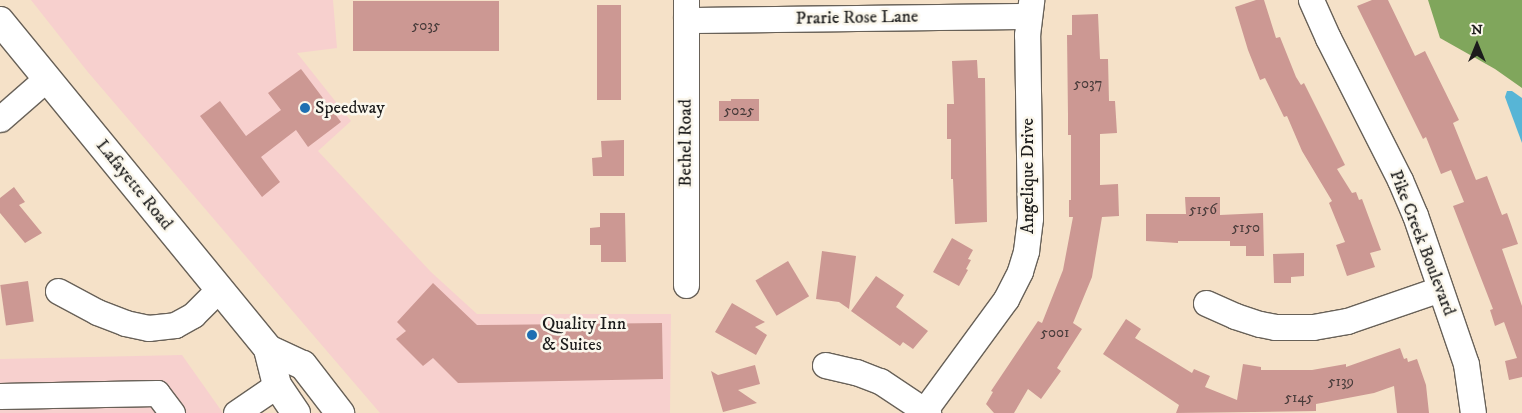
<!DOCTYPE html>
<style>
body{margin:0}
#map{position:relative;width:1522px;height:413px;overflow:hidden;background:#f5e1c8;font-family:"IM FELL DW Pica",serif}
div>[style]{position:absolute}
.built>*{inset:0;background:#f7d0ce}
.forest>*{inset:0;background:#80a65c}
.water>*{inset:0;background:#57b5d6}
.building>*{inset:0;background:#cc9893;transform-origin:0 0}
.roads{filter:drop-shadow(1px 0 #686158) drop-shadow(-1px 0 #686158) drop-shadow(0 1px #686158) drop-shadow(0 -1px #686158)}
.minor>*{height:25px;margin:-12.5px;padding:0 12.5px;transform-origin:12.5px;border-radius:12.5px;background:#fff}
.major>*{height:28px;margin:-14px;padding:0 14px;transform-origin:14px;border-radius:14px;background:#fff}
.dots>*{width:14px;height:14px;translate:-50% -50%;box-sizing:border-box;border:2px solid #fbf7ec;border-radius:50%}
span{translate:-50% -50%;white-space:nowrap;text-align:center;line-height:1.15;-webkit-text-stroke:5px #fbf7ec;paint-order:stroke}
.number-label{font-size:15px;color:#483b3a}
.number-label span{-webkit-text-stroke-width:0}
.street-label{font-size:18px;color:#1c1c1c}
.poi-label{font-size:18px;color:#1c1c1c}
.left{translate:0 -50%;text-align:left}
.north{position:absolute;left:1452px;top:20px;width:50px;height:50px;-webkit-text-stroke:4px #fbf7ec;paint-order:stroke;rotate:0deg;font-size:14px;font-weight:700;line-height:20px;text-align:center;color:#1c1c1c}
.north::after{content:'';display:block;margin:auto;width:18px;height:22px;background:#1c1c1c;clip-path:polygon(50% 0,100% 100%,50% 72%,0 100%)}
</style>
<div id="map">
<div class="built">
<div style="clip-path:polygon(31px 0,333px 0,337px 48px,297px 53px,351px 121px,318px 151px,431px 272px,477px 314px,671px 314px,670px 413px,380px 413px,87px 71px)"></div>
<div style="clip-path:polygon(182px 355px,223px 413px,0 413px,0 359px)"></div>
</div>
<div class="forest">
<div style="clip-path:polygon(1428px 0,1522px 0,1522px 88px,1495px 69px,1440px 38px)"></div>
</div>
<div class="water">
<div style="clip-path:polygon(1507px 91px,1512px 91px,1522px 98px,1522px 143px,1505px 97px)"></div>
</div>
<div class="building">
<div style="clip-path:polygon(1256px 0,1264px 0,1276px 38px,1280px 37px,1296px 77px,1301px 85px,1304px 83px,1345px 165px,1337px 169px,1352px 193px,1356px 192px,1359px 200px,1362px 199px,1381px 250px,1370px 253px,1375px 267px,1347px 276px,1336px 245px,1345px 242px,1329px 203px,1332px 201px,1302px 151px,1287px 116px,1284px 117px,1265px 78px,1260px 80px,1248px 50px,1235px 7px)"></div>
<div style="clip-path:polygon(1372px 0,1388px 0,1415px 56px,1425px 51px,1459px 120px,1453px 123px,1476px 180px,1487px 176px,1502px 215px,1507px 213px,1518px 244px,1502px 249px,1522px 306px,1522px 377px,1509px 380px,1505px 361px,1517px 358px,1504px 322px,1495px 326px,1490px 310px,1493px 309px,1453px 206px,1464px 202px,1451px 170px,1441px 174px,1426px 137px,1423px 139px,1357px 6px)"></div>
<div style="left:499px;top:1px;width:50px;height:146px;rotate:90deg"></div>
<div style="left:597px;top:5px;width:24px;height:95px"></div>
<div style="clip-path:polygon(1098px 14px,1100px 59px,1108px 59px,1109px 101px,1115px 101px,1117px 133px,1100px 134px,1100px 185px,1118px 184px,1119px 216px,1102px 217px,1092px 277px,1073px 323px,1082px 329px,1057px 368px,1061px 371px,1041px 399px,1028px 389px,1014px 413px,994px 413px,986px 404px,993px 392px,991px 391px,1038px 321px,1042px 323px,1063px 270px,1073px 217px,1069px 217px,1069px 200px,1071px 200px,1071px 135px,1068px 135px,1068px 116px,1067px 35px,1072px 35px,1072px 15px)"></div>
<div style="clip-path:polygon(977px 60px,978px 78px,985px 78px,987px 222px,955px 224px,953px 179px,951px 179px,951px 139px,947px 139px,947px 104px,954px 104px,952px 61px)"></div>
<div style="clip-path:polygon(301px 69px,341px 122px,308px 147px,296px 130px,261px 157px,280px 182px,262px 197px,200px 116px,220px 101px,246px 136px,281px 110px,268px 93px)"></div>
<div style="clip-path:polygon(731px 99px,759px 99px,759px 121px,719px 121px,719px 101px,731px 101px)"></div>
<div style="clip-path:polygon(624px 140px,624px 176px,593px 176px,592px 158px,602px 157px,601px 141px)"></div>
<div style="clip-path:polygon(14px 187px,25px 202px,19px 205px,42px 233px,25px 243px,0 213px,0 198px)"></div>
<div style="clip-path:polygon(1185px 197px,1220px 197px,1220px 215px,1263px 213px,1264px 256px,1246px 256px,1246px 246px,1230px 246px,1230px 241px,1178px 241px,1178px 243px,1146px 241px,1146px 214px,1186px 214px)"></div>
<div style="clip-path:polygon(600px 213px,625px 213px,626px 262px,601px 262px,601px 245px,590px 245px,590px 228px,600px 227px)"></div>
<div style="clip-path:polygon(952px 238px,973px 250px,968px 259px,971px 260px,966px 269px,968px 270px,959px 286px,933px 272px)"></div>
<div style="clip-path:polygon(822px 251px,856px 256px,849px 309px,839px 302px,816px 299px)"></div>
<div style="clip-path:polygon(1304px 253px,1304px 276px,1291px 277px,1291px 283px,1274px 283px,1273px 254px)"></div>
<div style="left:788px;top:261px;width:41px;height:38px;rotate:59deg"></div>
<div style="clip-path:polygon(876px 276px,904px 295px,896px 307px,928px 331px,913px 349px,903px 342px,900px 346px,851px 311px)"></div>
<div style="left:28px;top:281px;width:41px;height:28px;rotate:82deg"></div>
<div style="clip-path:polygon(433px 283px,477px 325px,662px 323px,663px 379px,458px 383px,433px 358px,423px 366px,396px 339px,406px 331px,397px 322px)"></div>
<div style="clip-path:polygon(732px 303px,765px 322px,755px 327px,767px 335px,756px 355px,715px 332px)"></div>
<div style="clip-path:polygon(1126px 319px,1141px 329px,1135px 338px,1192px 373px,1194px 369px,1210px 376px,1205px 387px,1237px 400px,1243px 364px,1261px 367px,1261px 370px,1312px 370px,1346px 364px,1346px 367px,1400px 348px,1404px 359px,1407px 358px,1408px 362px,1417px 359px,1426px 385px,1429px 413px,1397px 413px,1394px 386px,1374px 393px,1316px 404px,1316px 411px,1176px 413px,1179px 405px,1103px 354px)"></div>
<div style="clip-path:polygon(755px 365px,760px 384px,738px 390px,757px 403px,723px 412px,711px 371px,718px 375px)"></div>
</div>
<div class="roads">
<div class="minor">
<div style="left:686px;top:0;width:285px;rotate:90deg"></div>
<div style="left:1311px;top:0;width:42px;rotate:65.9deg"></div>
<div style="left:1328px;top:38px;width:159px;rotate:63.1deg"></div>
<div style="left:1400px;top:180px;width:38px;rotate:67deg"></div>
<div style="left:1415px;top:215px;width:157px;rotate:71.1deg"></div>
<div style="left:1466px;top:364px;width:49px;rotate:81.9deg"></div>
<div style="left:686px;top:20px;width:342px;rotate:-0.7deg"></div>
<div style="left:0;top:119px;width:62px;rotate:-41.1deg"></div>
<div style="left:58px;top:291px;width:44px;rotate:28.3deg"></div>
<div style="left:97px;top:312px;width:30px;rotate:21deg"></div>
<div style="left:125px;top:323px;width:24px;rotate:12deg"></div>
<div style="left:148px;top:328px;width:27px;rotate:-6deg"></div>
<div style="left:175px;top:325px;width:21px;rotate:-29deg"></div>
<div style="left:193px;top:315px;width:37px;rotate:-45deg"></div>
<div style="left:1206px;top:303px;width:32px;rotate:24deg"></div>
<div style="left:1235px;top:316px;width:26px;rotate:18deg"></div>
<div style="left:1260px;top:324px;width:15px;rotate:11deg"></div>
<div style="left:1275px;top:327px;width:38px"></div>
<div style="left:1313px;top:327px;width:35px;rotate:-10deg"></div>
<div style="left:1347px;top:321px;width:98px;rotate:-19deg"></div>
<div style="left:825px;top:365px;width:32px;rotate:13deg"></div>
<div style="left:856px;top:372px;width:26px;rotate:21deg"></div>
<div style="left:880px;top:381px;width:58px;rotate:33.7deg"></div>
<div style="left:0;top:396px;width:157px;rotate:-1.1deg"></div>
<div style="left:157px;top:393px;width:25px;rotate:53deg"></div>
<div style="left:924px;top:411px;width:139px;rotate:-53.8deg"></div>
<div style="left:1006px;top:299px;width:31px;rotate:-63deg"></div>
<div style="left:1020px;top:271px;width:21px;rotate:-73deg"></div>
<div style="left:1026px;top:251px;width:33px;rotate:-83deg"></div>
<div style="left:1030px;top:218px;width:183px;rotate:-90.9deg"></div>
<div style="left:1027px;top:35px;width:35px;rotate:-83deg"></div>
<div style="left:236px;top:413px;width:50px;rotate:-34.3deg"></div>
</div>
<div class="major">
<div style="left:0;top:21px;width:424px;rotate:50.7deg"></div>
<div style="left:268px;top:349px;width:38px;rotate:25deg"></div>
<div style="left:303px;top:365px;width:61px;rotate:52.4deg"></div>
<div style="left:268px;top:349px;width:37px;rotate:76deg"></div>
<div style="left:277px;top:385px;width:34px;rotate:56deg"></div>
</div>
</div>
<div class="dots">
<div style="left:305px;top:108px;background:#1f6fb2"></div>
<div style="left:532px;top:335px;background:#1f6fb2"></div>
</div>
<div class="number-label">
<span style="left:426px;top:26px">5035</span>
<span style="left:1088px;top:84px">5037</span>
<span style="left:739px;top:111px">5025</span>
<span style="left:1203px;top:210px">5156</span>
<span style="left:1246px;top:228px">5150</span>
<span style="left:1055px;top:333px">5001</span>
<span style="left:1341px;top:382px">5139</span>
<span style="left:1299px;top:398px">5145</span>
</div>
<div class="street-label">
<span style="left:857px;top:18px;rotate:-1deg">Prarie Rose Lane</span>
<span style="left:686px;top:143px;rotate:-90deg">Bethel Road</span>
<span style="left:1028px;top:176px;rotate:-90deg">Angelique Drive</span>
<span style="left:134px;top:185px;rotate:51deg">Lafayette Road</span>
<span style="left:1422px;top:243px;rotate:69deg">Pike Creek Boulevard</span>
</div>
<div class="poi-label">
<span class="left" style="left:315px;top:108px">Speedway</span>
<span class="left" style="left:542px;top:335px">Quality Inn<br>&amp; Suites</span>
</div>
<div class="north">N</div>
</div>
